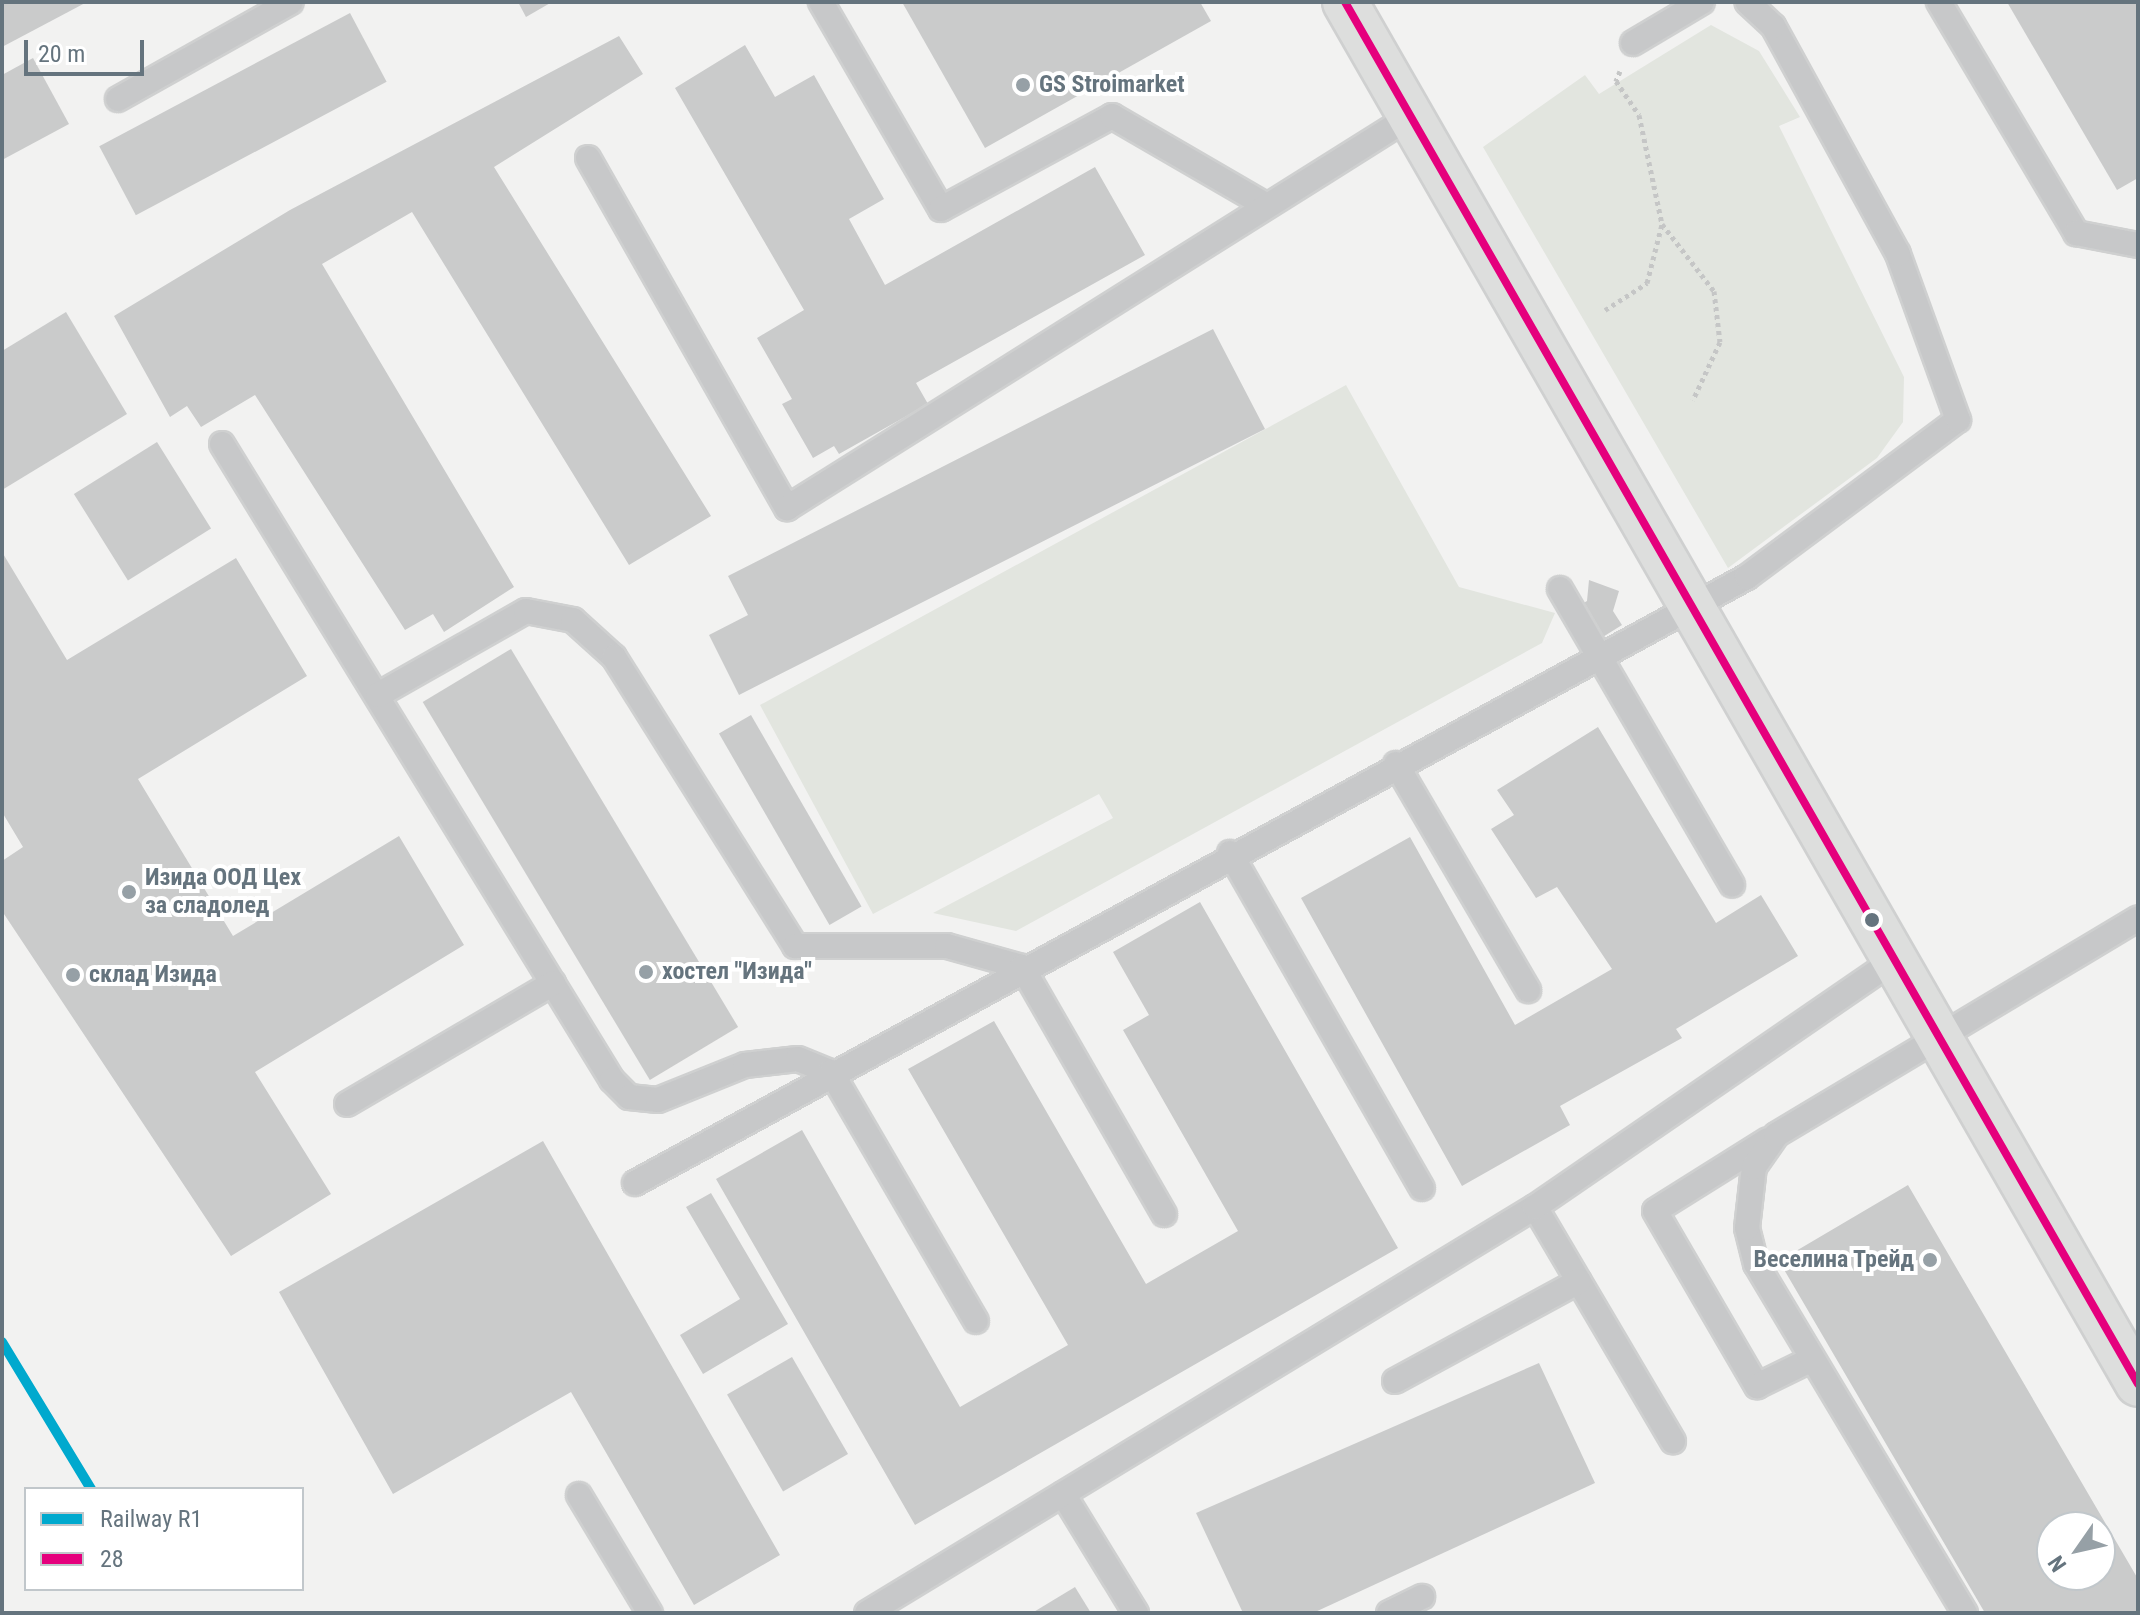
<!DOCTYPE html>
<meta charset="utf-8">
<style>
body{margin:0}
#map{position:relative;width:2140px;height:1615px;overflow:hidden;background:#f2f2f1;font-family:"Roboto Condensed",sans-serif}
div>[style]{position:absolute}
.green>*{inset:0;background:#e2e5df}
.building>*{inset:0;background:#cacbcb;transform-origin:0 0}
.path>*{height:5px;margin-top:-2.5px;transform-origin:0;background:repeating-linear-gradient(90deg,#c5c6c6 0 4px,transparent 0 8px)}
.roads{filter:drop-shadow(2px 0 #cfd0d0) drop-shadow(-2px 0 #cfd0d0) drop-shadow(0 2px #cfd0d0) drop-shadow(0 -2px #cfd0d0)}
.lane>*{height:24px;margin:-12px;padding:0 12px;transform-origin:12px;border-radius:12px;background:#c7c8c9}
.secondary>*{height:44px;margin:-22px;padding:0 22px;transform-origin:22px;border-radius:22px;background:#dddedd}
.bus-1>*{height:8px;margin:-4px;padding:0 4px;transform-origin:4px;border-radius:4px;background:#e5007d}
.rail-1>*{height:10px;margin:-5px;padding:0 5px;transform-origin:5px;border-radius:5px;background:#00a9ce}
.dots>*{width:22px;height:22px;translate:-50% -50%;box-sizing:border-box;border:4px solid #fff;border-radius:50%}
span{translate:-50% -50%;white-space:nowrap;text-align:center;line-height:1.15;-webkit-text-stroke:8px #fff;paint-order:stroke}
.poi-label{font-size:24px;color:#65747e;font-weight:700}
.left{translate:0 -50%;text-align:left}
.right{translate:-100% -50%;text-align:right}
.frame{position:absolute;inset:0;border:4px solid #65747e;pointer-events:none}
.legend{position:absolute;left:24px;top:1487px;width:280px;height:104px;box-sizing:border-box;background:#fff;border:2px solid #c1c7cb;margin:0;padding:10px 14px;list-style:none;font-size:24px;color:#65747e}
.legend li{display:flex;align-items:center;gap:16px;height:40px}
.legend b{width:40px;border:2px solid #c1c7cb}
.north{position:absolute;left:2036px;top:1511px;width:80px;height:80px;box-sizing:border-box;background:#fff;border:2px solid #c1c7cb;border-radius:50%;rotate:236deg;font-size:22px;font-weight:700;line-height:32px;text-align:center;color:#65747e}
.north::after{content:'';display:block;margin:auto;width:28px;height:36px;background:#96a0a6;clip-path:polygon(50% 0,100% 100%,50% 72%,0 100%)}
.scale{position:absolute;left:24px;top:40px;width:120px;height:36px;box-sizing:border-box;border:4px solid #65747e;border-top:0;padding-left:10px;font-size:24px;line-height:28px;white-space:nowrap;color:#65747e;-webkit-text-stroke:6px #fff;paint-order:stroke}
</style>
<div id="map">
<div class="green">
<div style="clip-path:polygon(1711px 25px,1759px 51px,1800px 117px,1779px 126px,1904px 377px,1903px 422px,1877px 458px,1728px 568px,1483px 147px,1585px 75px,1599px 94px)"></div>
<div style="clip-path:polygon(1346px 385px,1459px 587px,1555px 613px,1542px 643px,1016px 931px,933px 913px,1113px 818px,1099px 794px,873px 914px,760px 705px)"></div>
</div>
<div class="building">
<div style="clip-path:polygon(2px 2px,87px 2px,2px 47px)"></div>
<div style="clip-path:polygon(518px 2px,552px 2px,526px 17px)"></div>
<div style="clip-path:polygon(902px 2px,1200px 2px,1211px 21px,985px 148px)"></div>
<div style="clip-path:polygon(2007px 2px,2138px 2px,2138px 178px,2117px 190px)"></div>
<div style="left:350px;top:13px;width:78px;height:284px;rotate:62deg"></div>
<div style="clip-path:polygon(619px 36px,643px 74px,494px 167px,711px 516px,629px 565px,412px 212px,322px 264px,514px 587px,444px 632px,433px 614px,405px 630px,255px 395px,201px 427px,187px 406px,170px 417px,114px 316px,290px 210px)"></div>
<div style="clip-path:polygon(745px 45px,775px 97px,814px 75px,884px 199px,849px 219px,885px 285px,1095px 167px,1145px 255px,916px 383px,928px 404px,839px 454px,834px 446px,813px 458px,782px 404px,792px 399px,757px 338px,804px 310px,675px 88px)"></div>
<div style="clip-path:polygon(33px 58px,69px 124px,2px 160px,2px 75px)"></div>
<div style="clip-path:polygon(66px 312px,127px 414px,2px 490px,2px 351px)"></div>
<div style="clip-path:polygon(1213px 329px,1265px 429px,739px 695px,709px 635px,748px 615px,728px 576px)"></div>
<div style="left:157px;top:442px;width:102px;height:98px;rotate:58deg"></div>
<div style="clip-path:polygon(2px 552px,67px 660px,236px 558px,307px 676px,138px 779px,233px 936px,399px 836px,464px 945px,255px 1072px,331px 1194px,231px 1256px,2px 911px,2px 861px,23px 847px,2px 812px)"></div>
<div style="clip-path:polygon(1589px 580px,1619px 591px,1613px 611px,1622px 625px,1598px 640px,1577px 607px,1587px 601px)"></div>
<div style="left:511px;top:649px;width:441px;height:103px;rotate:59deg"></div>
<div style="left:751px;top:715px;width:221px;height:37px;rotate:60deg"></div>
<div style="clip-path:polygon(1598px 727px,1716px 923px,1761px 895px,1798px 956px,1676px 1029px,1682px 1038px,1560px 1106px,1570px 1125px,1462px 1186px,1301px 898px,1410px 837px,1515px 1025px,1612px 969px,1557px 887px,1536px 898px,1491px 829px,1514px 815px,1497px 790px)"></div>
<div style="clip-path:polygon(1200px 902px,1398px 1248px,915px 1525px,716px 1179px,802px 1130px,960px 1407px,1068px 1345px,908px 1069px,994px 1021px,1146px 1284px,1238px 1231px,1123px 1030px,1149px 1015px,1113px 952px)"></div>
<div style="clip-path:polygon(543px 1141px,780px 1555px,694px 1605px,571px 1392px,393px 1494px,279px 1292px)"></div>
<div style="clip-path:polygon(evenodd,1908px 1185px,2138px 1579px,2138px 1613px,1985px 1613px,1779px 1261px,1908px 1185px,2052px 1527px,2100px 1527px,2100px 1575px,2052px 1575px,2052px 1527px)"></div>
<div style="clip-path:polygon(711px 1193px,788px 1324px,703px 1374px,680px 1335px,740px 1299px,686px 1207px)"></div>
<div style="left:792px;top:1357px;width:112px;height:75px;rotate:60deg"></div>
<div style="clip-path:polygon(1539px 1363px,1595px 1483px,1313px 1613px,1243px 1613px,1196px 1513px)"></div>
<div style="clip-path:polygon(1075px 1587px,1091px 1613px,1032px 1613px)"></div>
</div>
<div class="path">
<div style="left:1620px;top:71px;width:11px;rotate:112deg"></div>
<div style="left:1616px;top:81px;width:41px;rotate:55.9deg"></div>
<div style="left:1639px;top:115px;width:111px;rotate:78.1deg"></div>
<div style="left:1662px;top:224px;width:85px;rotate:52.2deg"></div>
<div style="left:1714px;top:291px;width:51px;rotate:83.3deg"></div>
<div style="left:1720px;top:342px;width:64px;rotate:115deg"></div>
<div style="left:1605px;top:310px;width:50px;rotate:-32.7deg"></div>
<div style="left:1647px;top:283px;width:61px;rotate:-75.7deg"></div>
</div>
<div class="roads">
<div class="lane">
<div style="left:821px;top:2px;width:239px;rotate:59.9deg"></div>
<div style="left:941px;top:209px;width:195px;rotate:-28.5deg"></div>
<div style="left:1112px;top:116px;width:179px;rotate:30.1deg"></div>
<div style="left:1939px;top:2px;width:269px;rotate:59.3deg"></div>
<div style="left:2076px;top:233px;width:63px;rotate:11deg"></div>
<div style="left:1633px;top:43px;width:80px;rotate:-30.7deg"></div>
<div style="left:118px;top:99px;width:198px;rotate:-29.3deg"></div>
<div style="left:588px;top:158px;width:403px;rotate:60.4deg"></div>
<div style="left:787px;top:508px;width:737px;rotate:-32.14deg"></div>
<div style="left:222px;top:444px;width:746px;rotate:58.48deg"></div>
<div style="left:612px;top:1080px;width:24px;rotate:45deg"></div>
<div style="left:629px;top:1097px;width:29px;rotate:6deg"></div>
<div style="left:658px;top:1100px;width:94px;rotate:-21.9deg"></div>
<div style="left:745px;top:1065px;width:53px;rotate:-6.5deg"></div>
<div style="left:798px;top:1059px;width:35px;rotate:22deg"></div>
<div style="left:831px;top:1072px;width:288px;rotate:59.8deg"></div>
<div style="left:1560px;top:589px;width:342px;rotate:59.8deg"></div>
<div style="left:378px;top:695px;width:170px;rotate:-29.6deg"></div>
<div style="left:526px;top:611px;width:48px;rotate:10.8deg"></div>
<div style="left:573px;top:620px;width:55px;rotate:42.1deg"></div>
<div style="left:614px;top:657px;width:341px;rotate:57.9deg"></div>
<div style="left:795px;top:946px;width:152px"></div>
<div style="left:947px;top:946px;width:78px;rotate:15.6deg"></div>
<div style="left:1022px;top:967px;width:285px;rotate:60.1deg"></div>
<div style="left:1396px;top:764px;width:262px;rotate:59.7deg"></div>
<div style="left:1230px;top:853px;width:386px;rotate:60.2deg"></div>
<div style="left:347px;top:1104px;width:239px;rotate:-30.4deg"></div>
<div style="left:1768px;top:1140px;width:133px;rotate:147.9deg"></div>
<div style="left:1655px;top:1211px;width:203px;rotate:59.8deg"></div>
<div style="left:1757px;top:1386px;width:61px;rotate:-26.1deg"></div>
<div style="left:635px;top:1183px;width:1266px;rotate:-28.59deg"></div>
<div style="left:1747px;top:577px;width:263px;rotate:-36.7deg"></div>
<div style="left:1958px;top:420px;width:177px;rotate:-109.9deg"></div>
<div style="left:1898px;top:254px;width:260px;rotate:-118.7deg"></div>
<div style="left:1773px;top:26px;width:35px;rotate:-137deg"></div>
<div style="left:1535px;top:1207px;width:272px;rotate:59.5deg"></div>
<div style="left:1395px;top:1381px;width:209px;rotate:-28.5deg"></div>
<div style="left:1063px;top:1494px;width:140px;rotate:58.5deg"></div>
<div style="left:579px;top:1495px;width:138px;rotate:59deg"></div>
<div style="left:867px;top:1613px;width:782px;rotate:-31.29deg"></div>
<div style="left:1535px;top:1207px;width:436px;rotate:-34.5deg"></div>
<div style="left:1389px;top:1613px;width:37px;rotate:-26deg"></div>
<div style="left:1965px;top:1613px;width:407px;rotate:-120.9deg"></div>
<div style="left:1756px;top:1264px;width:37px;rotate:-104deg"></div>
<div style="left:1747px;top:1228px;width:61px;rotate:-83.5deg"></div>
<div style="left:1754px;top:1167px;width:39px;rotate:-55deg"></div>
<div style="left:1776px;top:1135px;width:422px;rotate:-30.9deg"></div>
</div>
<div class="secondary">
<div style="left:1345px;top:2px;width:1593px;rotate:60.15deg"></div>
</div>
</div>
<div class="bus-1">
<div style="left:1345px;top:2px;width:1593px;rotate:60.15deg"></div>
</div>
<div class="rail-1">
<div style="left:2px;top:1342px;width:172px;rotate:58.8deg"></div>
</div>
<div class="dots">
<div style="left:1023px;top:85px;background:#96a0a6"></div>
<div style="left:129px;top:892px;background:#96a0a6"></div>
<div style="left:1872px;top:920px;background:#65747e"></div>
<div style="left:646px;top:972px;background:#96a0a6"></div>
<div style="left:73px;top:975px;background:#96a0a6"></div>
<div style="left:1930px;top:1260px;background:#96a0a6"></div>
</div>
<div class="poi-label">
<span class="left" style="left:1039px;top:85px">GS Stroimarket</span>
<span class="left" style="left:145px;top:892px">Изида ООД Цех<br>за сладолед</span>
<span class="left" style="left:662px;top:972px">хостел "Изида"</span>
<span class="left" style="left:89px;top:975px">склад Изида</span>
<span class="right" style="left:1914px;top:1260px">Веселина Трейд</span>
</div>
<div class="frame"></div>
<ul class="legend">
<li><b style="height:10px;background:#00a9ce"></b>Railway R1</li>
<li><b style="height:10px;background:#e5007d"></b>28</li>
</ul>
<div class="north">N</div>
<div class="scale">20 m</div>
</div>
